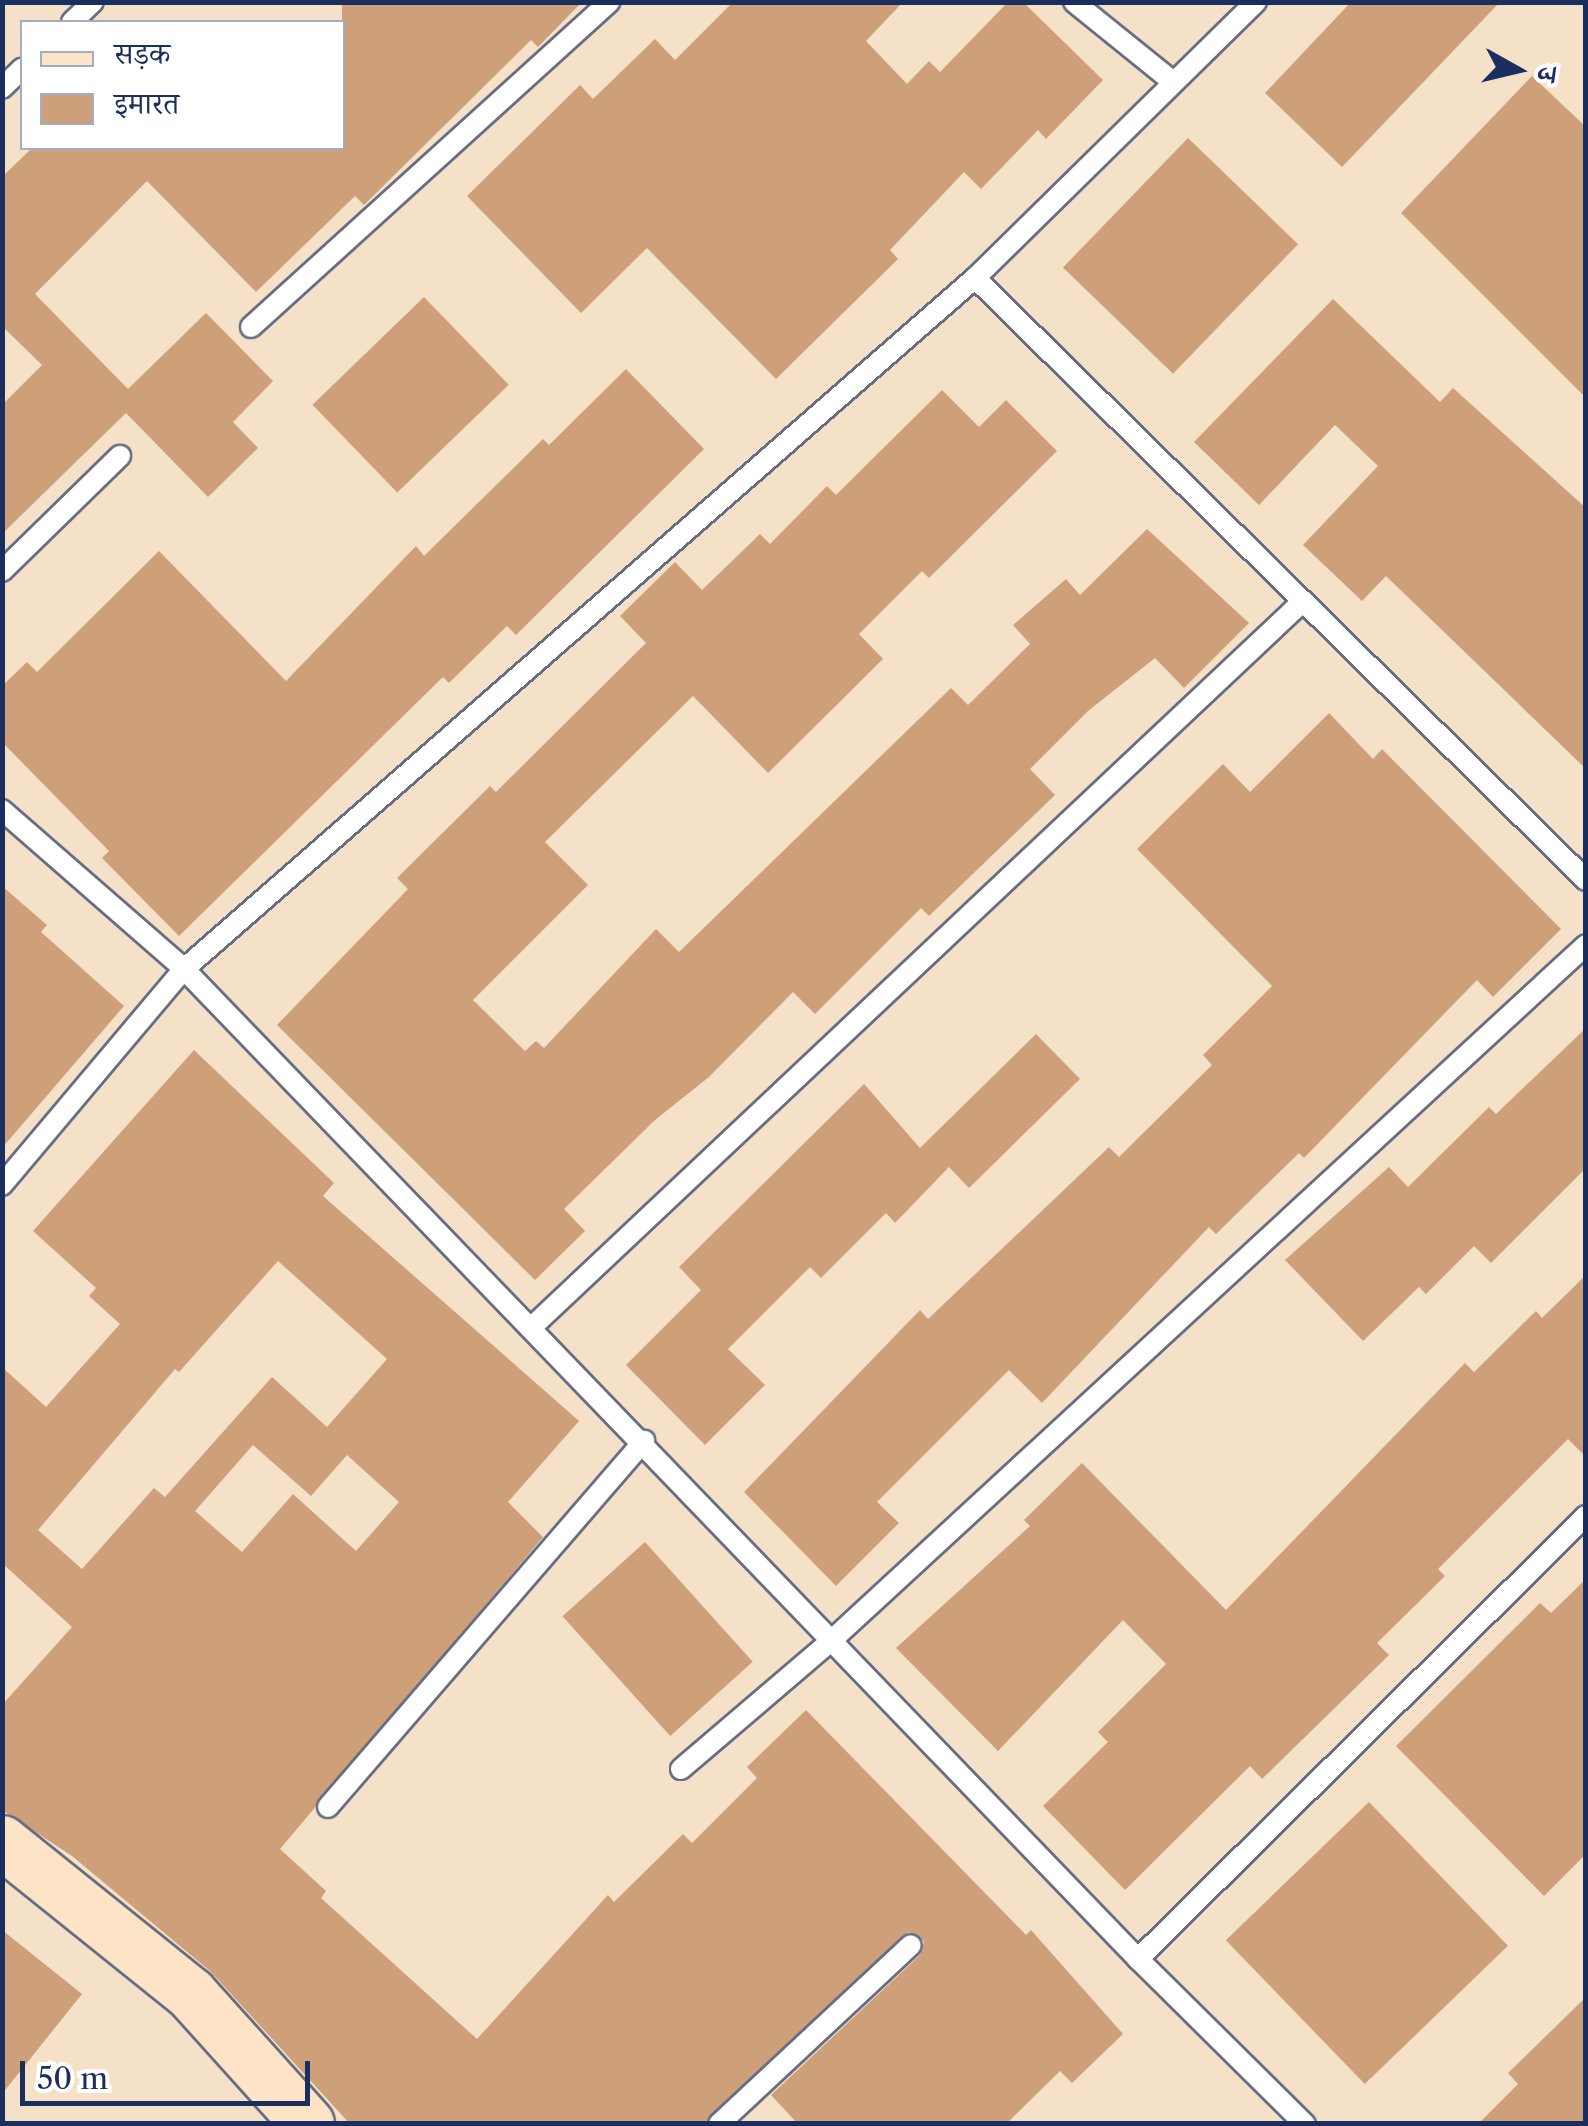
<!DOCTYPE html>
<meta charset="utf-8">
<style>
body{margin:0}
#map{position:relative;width:1588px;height:2126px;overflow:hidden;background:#f5e0c8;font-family:"Libre Caslon Text","Noto Serif Devanagari",serif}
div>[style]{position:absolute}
.building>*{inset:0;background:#cea079;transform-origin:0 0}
.roads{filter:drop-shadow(2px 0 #676d83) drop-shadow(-2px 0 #676d83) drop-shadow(0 2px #676d83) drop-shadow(0 -2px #676d83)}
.lane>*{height:20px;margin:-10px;padding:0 10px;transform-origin:10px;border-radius:10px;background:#fff}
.secondary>*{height:52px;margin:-26px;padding:0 26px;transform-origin:26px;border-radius:26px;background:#fee4c6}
span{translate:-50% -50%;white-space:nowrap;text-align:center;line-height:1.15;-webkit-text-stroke:10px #fff;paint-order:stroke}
.frame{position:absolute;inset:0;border:5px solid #1b2f5e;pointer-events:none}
.legend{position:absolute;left:20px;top:20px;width:325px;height:130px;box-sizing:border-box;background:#fff;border:2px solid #a4acbf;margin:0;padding:12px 18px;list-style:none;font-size:30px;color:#1b2f5e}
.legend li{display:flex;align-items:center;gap:20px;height:50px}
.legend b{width:50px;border:2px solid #a4acbf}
.north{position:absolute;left:1468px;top:20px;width:100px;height:100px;-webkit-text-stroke:8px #fff;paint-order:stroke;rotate:98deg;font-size:28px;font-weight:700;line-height:40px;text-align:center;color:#1b2f5e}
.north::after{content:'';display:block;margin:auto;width:35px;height:45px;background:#1b2f5e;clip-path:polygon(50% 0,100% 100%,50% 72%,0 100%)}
.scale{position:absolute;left:20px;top:2061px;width:290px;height:45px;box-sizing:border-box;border:5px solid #1b2f5e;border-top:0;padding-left:12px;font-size:30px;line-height:35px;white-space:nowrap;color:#1b2f5e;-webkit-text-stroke:8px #fff;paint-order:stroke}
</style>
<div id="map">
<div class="building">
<div style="clip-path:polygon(342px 2px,582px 2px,538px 47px,531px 40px,364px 205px,355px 196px,256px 292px,147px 181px,35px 294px,128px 389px,206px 313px,273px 381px,233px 422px,258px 448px,208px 497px,126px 413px,2px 534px,2px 405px,42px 365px,2px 326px,2px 177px,32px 148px,342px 148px)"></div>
<div style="clip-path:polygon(733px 2px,903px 2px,866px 41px,907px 84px,929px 61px,940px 72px,1008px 2px,1023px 2px,1103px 80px,1046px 139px,1038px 130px,981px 189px,964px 172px,890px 250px,898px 259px,776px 379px,647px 248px,581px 313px,467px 196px,580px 85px,593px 99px,655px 39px,675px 60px)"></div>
<div style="clip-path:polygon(1351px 2px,1500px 2px,1342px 167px,1265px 93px)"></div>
<div style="clip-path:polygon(1532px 76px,1586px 127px,1586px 398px,1401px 213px)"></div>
<div style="left:1188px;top:138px;width:153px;height:180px;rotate:44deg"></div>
<div style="left:424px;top:297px;width:122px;height:155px;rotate:46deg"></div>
<div style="clip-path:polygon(1333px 299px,1440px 402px,1453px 388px,1586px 508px,1586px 769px,1386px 576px,1362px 601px,1303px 545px,1378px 466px,1335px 425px,1259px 505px,1194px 442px)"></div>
<div style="clip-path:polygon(626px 369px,704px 449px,516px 635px,507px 626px,449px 683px,443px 677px,179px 936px,102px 858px,109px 851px,2px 742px,2px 686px,27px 662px,37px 672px,159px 551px,286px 681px,416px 546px,424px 556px,543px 439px,549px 445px)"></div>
<div style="clip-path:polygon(942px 390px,979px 427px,1006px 400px,1057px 451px,929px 578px,922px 571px,859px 634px,883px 659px,768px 773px,693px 696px,545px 842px,588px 885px,473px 1000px,525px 1051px,536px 1041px,544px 1048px,656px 929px,679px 952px,951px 688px,968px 705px,1030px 644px,1013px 625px,1066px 579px,1080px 595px,1147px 529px,1249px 623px,1184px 688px,1155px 658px,1088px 711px,1030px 769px,1055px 795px,929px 916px,921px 908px,815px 1014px,793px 992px,709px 1077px,655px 1120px,564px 1209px,585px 1231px,535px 1280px,277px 1025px,408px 889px,397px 878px,490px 786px,496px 792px,646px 643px,620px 616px,675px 562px,702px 590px,760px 534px,770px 544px,827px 486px,836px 495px)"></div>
<div style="clip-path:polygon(1329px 713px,1373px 759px,1382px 749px,1561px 929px,1493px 997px,1477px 980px,1304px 1158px,1299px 1153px,1216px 1234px,1209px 1227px,1042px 1403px,1009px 1370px,877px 1502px,899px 1523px,836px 1586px,744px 1492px,920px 1310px,928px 1319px,1109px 1147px,1119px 1157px,1212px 1065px,1203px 1055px,1272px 986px,1137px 849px,1223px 764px,1250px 792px)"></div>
<div style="clip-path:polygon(2px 886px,47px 925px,41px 932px,124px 1006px,2px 1148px)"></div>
<div style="clip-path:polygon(1586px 1028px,1586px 1168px,1491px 1263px,1474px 1246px,1426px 1294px,1419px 1287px,1363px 1341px,1285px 1260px,1389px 1167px,1408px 1187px,1489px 1107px,1496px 1114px)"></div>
<div style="clip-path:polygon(1036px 1034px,1080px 1079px,969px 1188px,949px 1167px,895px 1223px,886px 1213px,821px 1278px,810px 1267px,728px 1349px,765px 1385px,705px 1445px,626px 1365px,701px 1290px,679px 1267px,864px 1084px,920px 1148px)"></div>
<div style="clip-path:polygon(evenodd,194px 1050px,334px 1183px,323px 1196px,579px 1421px,508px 1502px,543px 1537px,280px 1849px,326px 1891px,321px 1898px,477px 2039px,608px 1895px,614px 1902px,683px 1834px,692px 1843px,757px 1778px,747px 1767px,806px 1710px,1026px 1935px,1031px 1930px,1123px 2034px,1072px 2083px,1060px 2071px,1006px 2124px,798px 2124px,771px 2095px,920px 1955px,924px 1941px,909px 1932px,703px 2124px,350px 2124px,210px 1971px,72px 1856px,2px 1810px,2px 1705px,72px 1627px,2px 1563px,2px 1367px,46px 1407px,120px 1324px,89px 1296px,96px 1288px,33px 1231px,194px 1050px,278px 1261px,387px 1359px,327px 1427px,272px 1377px,165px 1497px,154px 1488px,82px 1569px,38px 1530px,175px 1369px,179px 1372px,278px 1261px,194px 1050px,253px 1445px,311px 1496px,347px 1455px,399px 1502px,356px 1551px,293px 1494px,242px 1552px,195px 1511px,253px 1445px)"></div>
<div style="clip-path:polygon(1586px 1275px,1586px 1457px,1568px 1439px,1438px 1569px,1445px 1576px,1377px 1643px,1389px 1655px,1262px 1779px,1250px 1766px,1125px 1890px,1043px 1806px,1108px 1742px,1098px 1732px,1166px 1664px,1123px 1620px,998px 1751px,896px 1648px,1030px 1526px,1024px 1520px,1082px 1463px,1226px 1610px,1465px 1363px,1474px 1372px,1536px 1311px,1542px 1318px)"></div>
<div style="left:645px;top:1542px;width:161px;height:111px;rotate:48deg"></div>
<div style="clip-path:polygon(1586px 1579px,1586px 1854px,1544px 1896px,1396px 1746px,1540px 1603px,1551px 1613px)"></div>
<div style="left:1369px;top:1802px;width:200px;height:199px;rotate:46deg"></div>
<div style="clip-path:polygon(2px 1930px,82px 1994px,2px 2094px)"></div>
<div style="clip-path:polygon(1586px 1997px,1586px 2124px,1478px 2124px,1518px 2084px,1508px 2073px)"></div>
</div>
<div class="roads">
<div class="lane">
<div style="left:1074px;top:2px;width:126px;rotate:38.9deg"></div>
<div style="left:72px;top:22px;width:29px;rotate:-44deg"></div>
<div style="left:2px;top:88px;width:28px;rotate:-44deg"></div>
<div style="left:975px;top:278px;width:858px;rotate:44.57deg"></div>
<div style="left:251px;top:327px;width:484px;rotate:-42.2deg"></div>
<div style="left:2px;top:571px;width:165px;rotate:-44.3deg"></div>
<div style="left:2px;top:810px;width:242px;rotate:41.1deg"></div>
<div style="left:184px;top:969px;width:1375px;rotate:46.06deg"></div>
<div style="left:1138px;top:1959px;width:235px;rotate:44.7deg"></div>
<div style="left:2px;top:1185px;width:282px;rotate:-49.9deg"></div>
<div style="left:184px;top:969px;width:1050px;rotate:-41.14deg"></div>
<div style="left:975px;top:278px;width:394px;rotate:-44.5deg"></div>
<div style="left:534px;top:1325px;width:1055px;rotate:-43.27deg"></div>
<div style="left:681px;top:1769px;width:199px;rotate:-40.5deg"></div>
<div style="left:832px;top:1640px;width:1025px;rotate:-42.67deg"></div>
<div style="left:328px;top:1807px;width:484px;rotate:-49.2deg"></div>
<div style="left:1138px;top:1959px;width:630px;rotate:-44.68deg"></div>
<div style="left:719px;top:2124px;width:262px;rotate:-43deg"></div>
</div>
<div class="secondary">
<div style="left:2px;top:1842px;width:243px;rotate:38.8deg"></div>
<div style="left:191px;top:1994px;width:175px;rotate:48deg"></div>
</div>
</div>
<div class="frame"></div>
<ul class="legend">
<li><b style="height:12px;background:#fee4c6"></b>सड़क</li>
<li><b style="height:28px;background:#cea079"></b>इमारत</li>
</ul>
<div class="north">उ</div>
<div class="scale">50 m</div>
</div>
